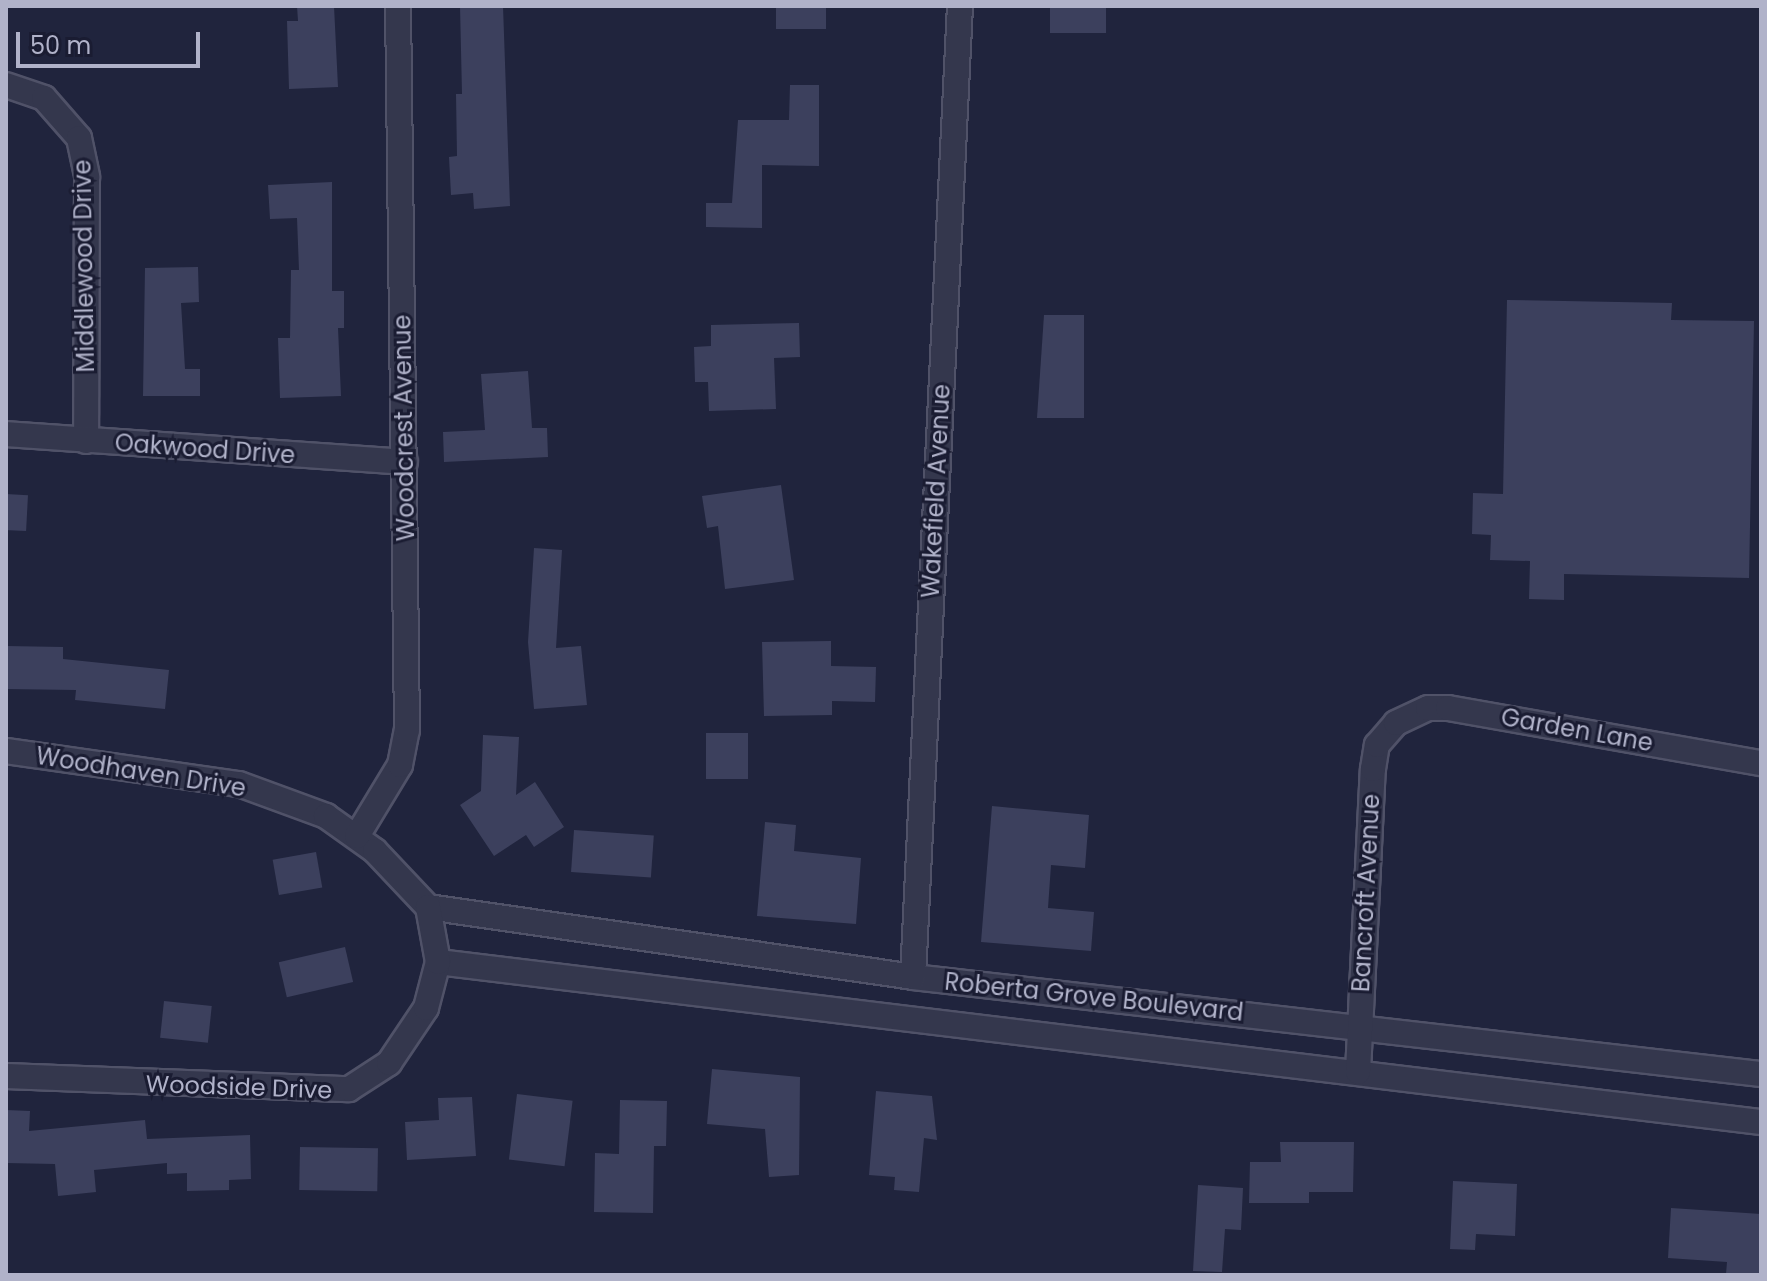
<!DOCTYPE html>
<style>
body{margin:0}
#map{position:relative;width:1767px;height:1281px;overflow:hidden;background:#20243d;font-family:Poppins,sans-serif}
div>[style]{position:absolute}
.building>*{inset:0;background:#3c405d;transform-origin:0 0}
.roads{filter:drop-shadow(2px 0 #505268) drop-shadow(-2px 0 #505268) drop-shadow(0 2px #505268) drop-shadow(0 -2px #505268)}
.minor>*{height:24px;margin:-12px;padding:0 12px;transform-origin:12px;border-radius:12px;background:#34374d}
span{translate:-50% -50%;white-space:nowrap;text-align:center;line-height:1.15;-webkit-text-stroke:6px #1a1c32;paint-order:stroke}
.street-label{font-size:24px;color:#b0b2c9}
.frame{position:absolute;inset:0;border:8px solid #b0b2c9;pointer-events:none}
.scale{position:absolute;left:16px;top:32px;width:184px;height:36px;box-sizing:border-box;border:4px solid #b0b2c9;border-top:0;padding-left:10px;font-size:24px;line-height:28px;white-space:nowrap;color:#b0b2c9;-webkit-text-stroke:6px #1a1c32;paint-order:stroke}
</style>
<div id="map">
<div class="building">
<div style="clip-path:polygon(297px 6px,334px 6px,338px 87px,289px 89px,287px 21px,298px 21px)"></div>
<div style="clip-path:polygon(460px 6px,503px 6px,510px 206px,474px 209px,473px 193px,451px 195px,449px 157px,457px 156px,456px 94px,462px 94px)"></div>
<div style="left:776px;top:6px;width:50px;height:23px"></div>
<div style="left:1050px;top:6px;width:56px;height:27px"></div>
<div style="clip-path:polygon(790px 85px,819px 85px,819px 166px,762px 165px,762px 228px,706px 227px,706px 203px,732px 203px,738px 120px,789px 120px)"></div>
<div style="clip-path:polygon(332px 182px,332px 291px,344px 291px,344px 328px,338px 328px,341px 396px,280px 398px,278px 338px,290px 338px,291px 270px,299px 270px,297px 218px,270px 219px,268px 185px)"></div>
<div style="clip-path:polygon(198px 267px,199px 302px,181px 303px,185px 369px,200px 369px,200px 396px,143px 396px,145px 268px)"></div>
<div style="clip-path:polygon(1507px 300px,1672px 303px,1671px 320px,1754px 321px,1749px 578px,1564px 574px,1564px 600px,1529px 599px,1530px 561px,1490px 560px,1491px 535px,1472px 534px,1473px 493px,1503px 494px)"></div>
<div style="clip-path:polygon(1044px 315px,1084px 315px,1084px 418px,1037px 418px)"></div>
<div style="clip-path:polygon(799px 323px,800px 357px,774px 358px,776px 409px,709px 411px,708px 382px,695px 382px,694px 347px,711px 346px,711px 325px)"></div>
<div style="clip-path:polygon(528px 371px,532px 428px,547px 428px,548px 457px,444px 462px,443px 432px,485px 430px,481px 374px)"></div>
<div style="clip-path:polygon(781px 485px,794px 580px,725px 589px,718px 526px,707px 528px,702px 496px)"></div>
<div style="left:6px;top:494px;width:22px;height:36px;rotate:3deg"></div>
<div style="clip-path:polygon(534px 548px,562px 550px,556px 648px,581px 646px,587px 705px,534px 709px,528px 642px)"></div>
<div style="clip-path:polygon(831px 641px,831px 666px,876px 667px,875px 702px,832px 701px,832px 715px,764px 716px,762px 642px)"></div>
<div style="clip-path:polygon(6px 646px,63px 647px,63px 659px,169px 670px,165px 709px,75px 700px,76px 690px,6px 689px)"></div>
<div style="left:706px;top:733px;width:42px;height:46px"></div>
<div style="clip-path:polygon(483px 735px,519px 737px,516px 795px,535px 782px,564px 827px,534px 847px,526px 835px,494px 856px,460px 805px,481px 791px)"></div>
<div style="clip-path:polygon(992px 806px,1089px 815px,1085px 868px,1051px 865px,1048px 908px,1094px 912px,1091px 951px,981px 942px)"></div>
<div style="clip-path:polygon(765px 822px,796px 825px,794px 851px,861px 858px,856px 924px,757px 916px)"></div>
<div style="left:574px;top:830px;width:80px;height:42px;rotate:4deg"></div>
<div style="left:316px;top:852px;width:36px;height:44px;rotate:80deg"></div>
<div style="left:345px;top:947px;width:36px;height:68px;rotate:77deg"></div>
<div style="left:164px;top:1001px;width:48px;height:37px;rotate:6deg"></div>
<div style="clip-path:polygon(712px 1069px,800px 1077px,799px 1175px,769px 1177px,765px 1129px,707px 1124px)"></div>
<div style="clip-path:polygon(876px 1091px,932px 1096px,937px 1140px,924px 1138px,919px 1192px,894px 1190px,895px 1177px,869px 1175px)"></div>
<div style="left:517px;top:1094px;width:56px;height:66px;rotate:7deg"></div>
<div style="clip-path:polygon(472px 1097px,476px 1156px,407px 1160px,405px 1122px,439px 1120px,438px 1098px)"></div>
<div style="clip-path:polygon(620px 1100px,667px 1101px,666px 1146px,654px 1146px,653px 1213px,594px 1212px,595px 1153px,619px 1154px)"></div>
<div style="clip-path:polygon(6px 1110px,30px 1111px,29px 1131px,145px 1120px,147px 1139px,250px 1135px,251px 1179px,229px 1180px,229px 1190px,187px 1191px,187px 1173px,167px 1174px,167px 1163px,94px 1170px,96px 1192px,58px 1196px,55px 1164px,6px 1163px)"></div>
<div style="clip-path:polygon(1280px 1142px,1354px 1142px,1353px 1192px,1309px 1192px,1309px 1203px,1249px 1203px,1250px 1162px,1281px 1162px)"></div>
<div style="left:300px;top:1147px;width:78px;height:43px;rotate:1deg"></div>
<div style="clip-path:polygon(1453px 1181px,1517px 1184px,1515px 1236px,1476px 1234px,1475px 1250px,1450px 1249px)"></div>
<div style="clip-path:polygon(1198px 1185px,1243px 1188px,1241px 1230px,1225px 1229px,1222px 1272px,1193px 1271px)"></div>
<div style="clip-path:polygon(1671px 1208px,1761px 1214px,1761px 1275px,1726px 1274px,1727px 1262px,1668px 1258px)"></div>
</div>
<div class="roads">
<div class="minor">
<div style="left:6px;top:85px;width:40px;rotate:18.9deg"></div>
<div style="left:44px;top:98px;width:53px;rotate:48.8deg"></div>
<div style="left:79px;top:138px;width:40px;rotate:78deg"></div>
<div style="left:87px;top:177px;width:264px;rotate:90.2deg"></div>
<div style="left:6px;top:434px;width:400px;rotate:4deg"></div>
<div style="left:6px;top:751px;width:235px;rotate:8.1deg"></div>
<div style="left:239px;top:784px;width:93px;rotate:20.2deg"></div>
<div style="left:326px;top:816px;width:60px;rotate:35.5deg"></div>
<div style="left:375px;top:851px;width:77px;rotate:46.6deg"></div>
<div style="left:357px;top:836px;width:83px;rotate:-58.8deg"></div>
<div style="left:400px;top:765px;width:36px;rotate:-79deg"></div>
<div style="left:407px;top:730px;width:724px;rotate:-90.71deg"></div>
<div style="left:428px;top:907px;width:490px;rotate:8.2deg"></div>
<div style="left:913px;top:977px;width:854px;rotate:6.53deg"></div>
<div style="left:438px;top:962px;width:1333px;rotate:6.9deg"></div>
<div style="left:913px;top:977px;width:972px;rotate:-87.23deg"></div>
<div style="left:1358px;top:1072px;width:303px;rotate:-87.2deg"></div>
<div style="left:1373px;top:769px;width:24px;rotate:-81deg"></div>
<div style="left:1377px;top:745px;width:29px;rotate:-49deg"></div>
<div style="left:1396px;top:723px;width:35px;rotate:-25deg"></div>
<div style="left:1428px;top:708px;width:20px"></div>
<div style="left:1448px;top:708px;width:318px;rotate:10deg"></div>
<div style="left:6px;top:1076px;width:343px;rotate:2.2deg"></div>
<div style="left:349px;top:1089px;width:48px;rotate:-33deg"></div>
<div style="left:389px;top:1063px;width:66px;rotate:-56.1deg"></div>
<div style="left:426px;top:1008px;width:48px;rotate:-75.4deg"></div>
<div style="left:438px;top:962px;width:56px;rotate:-100.3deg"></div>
</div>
</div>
<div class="street-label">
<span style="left:84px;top:266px;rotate:-91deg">Middlewood Drive</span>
<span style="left:404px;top:428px;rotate:-91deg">Woodcrest Avenue</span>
<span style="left:205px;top:449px;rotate:4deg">Oakwood Drive</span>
<span style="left:936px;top:491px;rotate:-87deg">Wakefield Avenue</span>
<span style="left:1577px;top:730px;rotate:10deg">Garden Lane</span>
<span style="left:141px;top:772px;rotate:9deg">Woodhaven Drive</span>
<span style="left:1366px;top:893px;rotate:-87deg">Bancroft Avenue</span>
<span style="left:1094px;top:997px;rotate:6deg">Roberta Grove Boulevard</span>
<span style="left:239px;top:1087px;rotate:2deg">Woodside Drive</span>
</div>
<div class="frame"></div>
<div class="scale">50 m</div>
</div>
